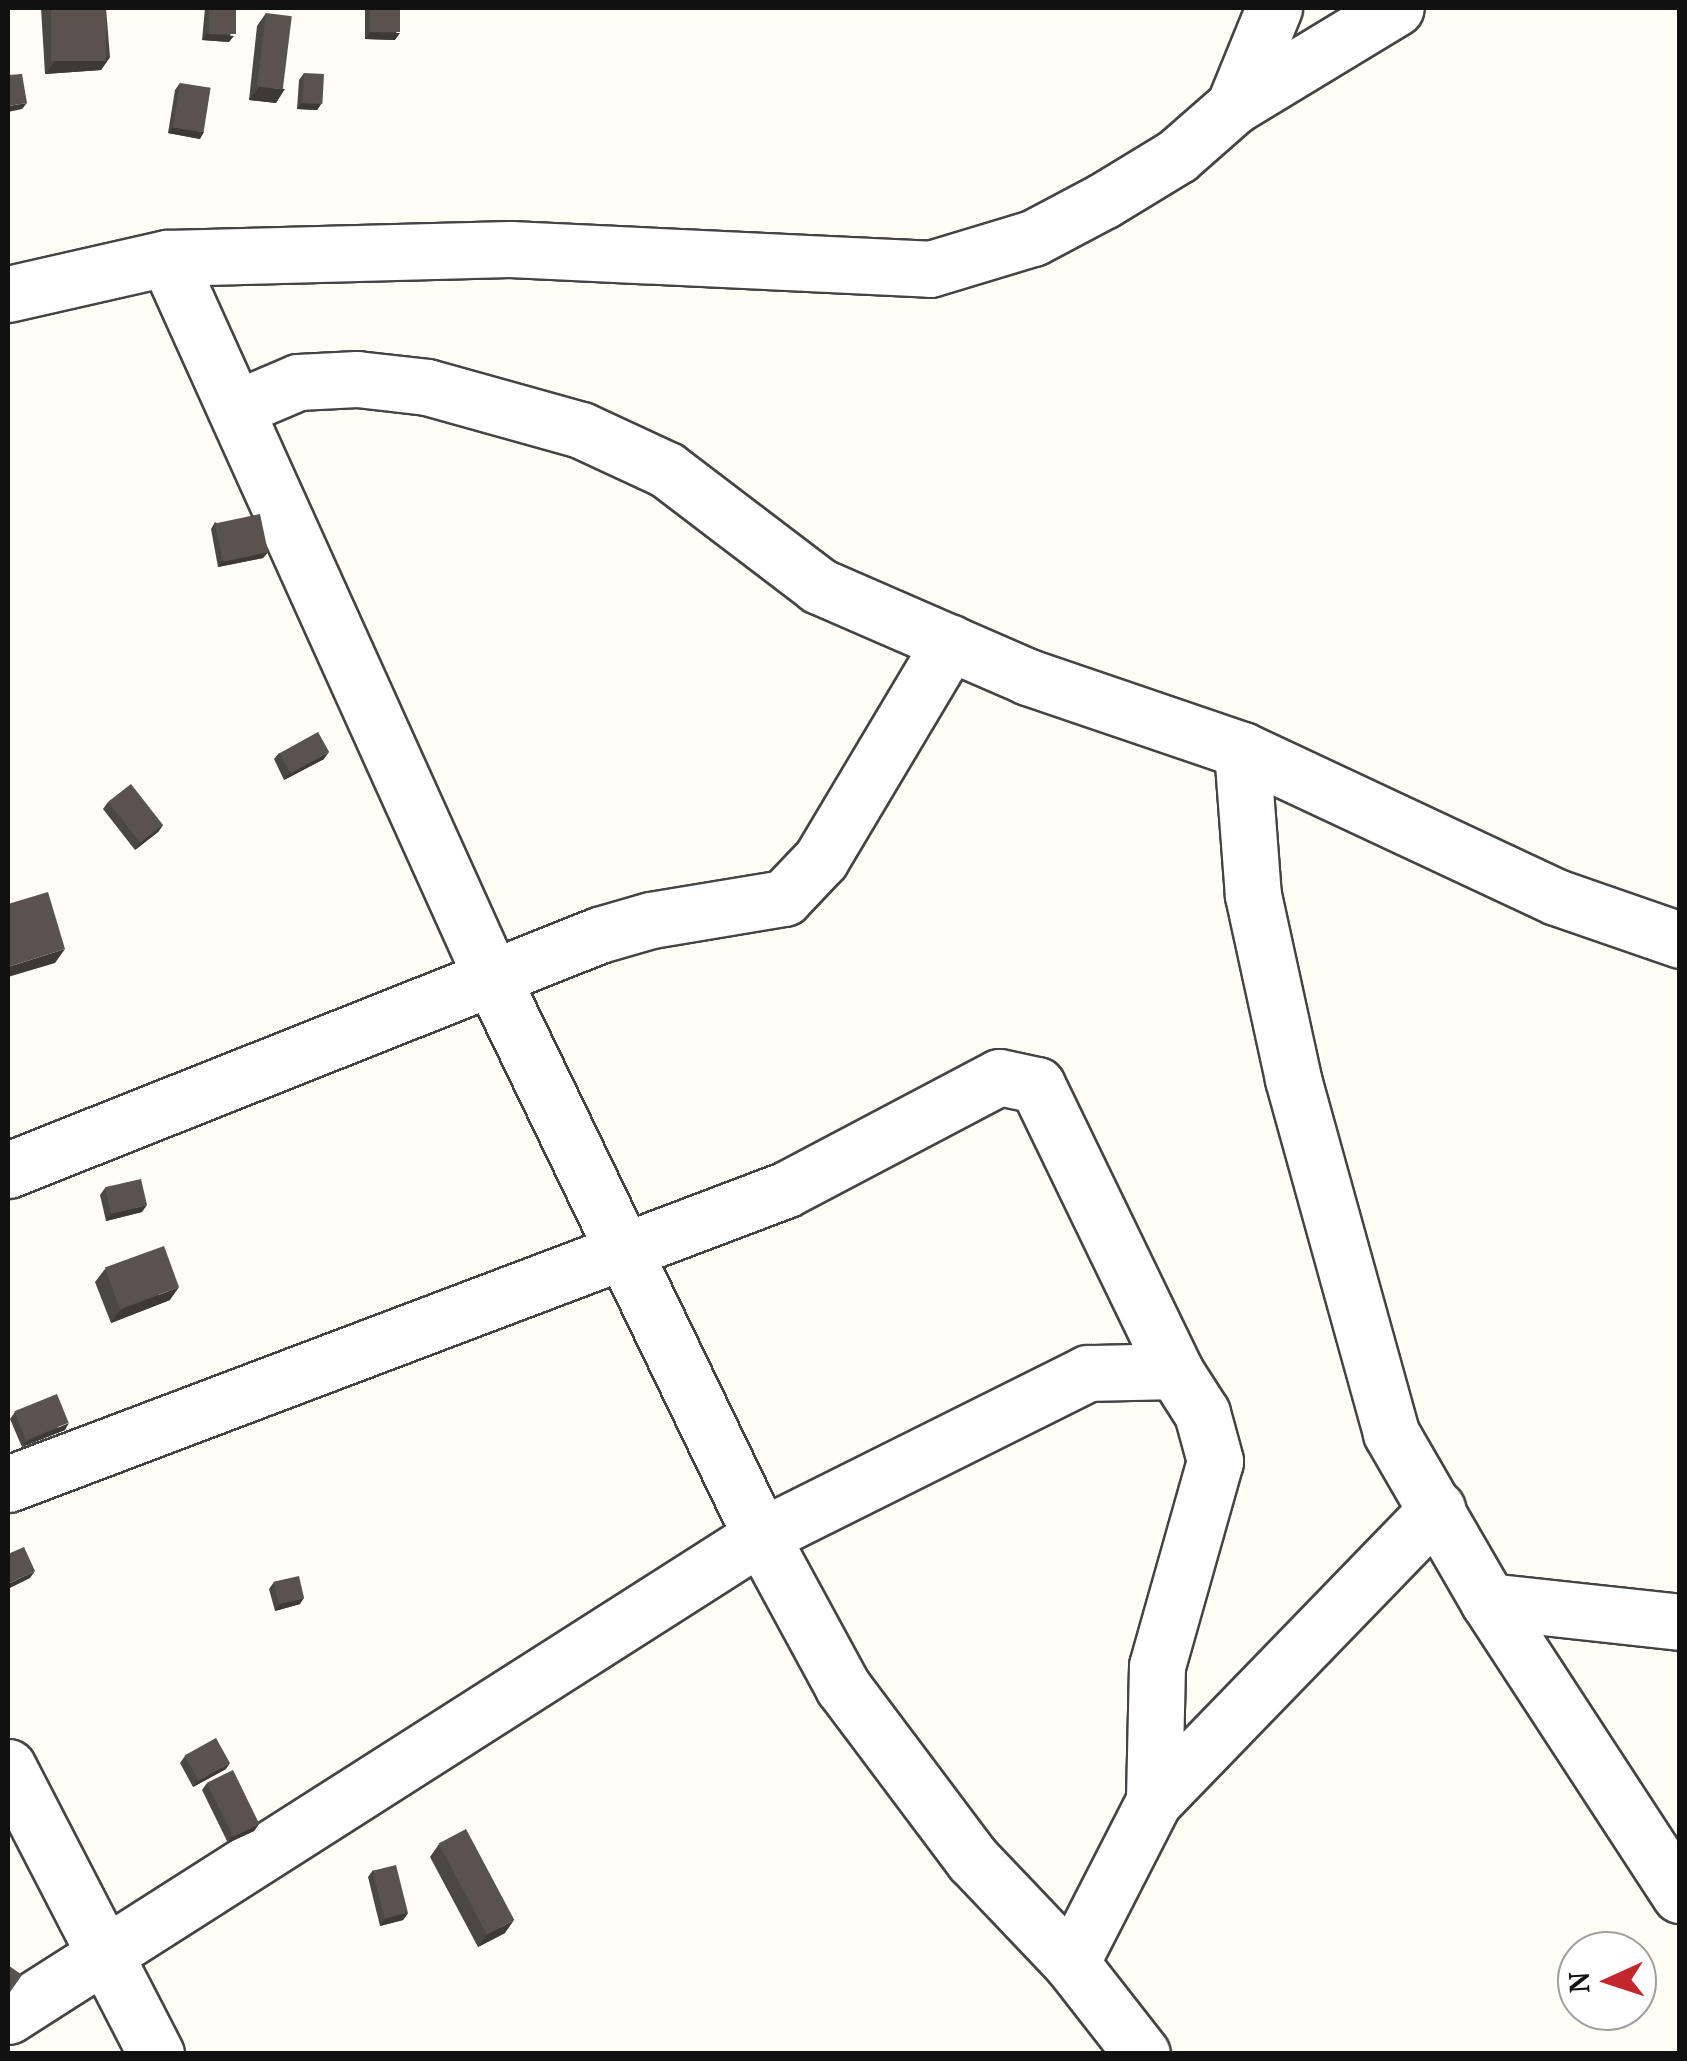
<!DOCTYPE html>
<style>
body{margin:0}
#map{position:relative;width:1687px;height:2061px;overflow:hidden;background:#fffdf5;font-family:"PT Serif",serif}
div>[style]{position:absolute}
.roads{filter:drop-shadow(2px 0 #444) drop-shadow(-2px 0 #444) drop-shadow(0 2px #444) drop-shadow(0 -2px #444)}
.minor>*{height:55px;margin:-27.5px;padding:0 27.5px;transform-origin:27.5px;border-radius:27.5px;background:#fff}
.wall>*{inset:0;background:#4d4742}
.shaded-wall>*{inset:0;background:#3f3936}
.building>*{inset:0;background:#5a524d;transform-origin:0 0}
span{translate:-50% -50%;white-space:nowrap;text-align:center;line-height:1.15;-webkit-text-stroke:10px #fff;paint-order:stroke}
.frame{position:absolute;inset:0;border:10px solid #111;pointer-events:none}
.north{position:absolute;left:1557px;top:1931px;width:100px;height:100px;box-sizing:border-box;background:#fff;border:2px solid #a0a0a0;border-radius:50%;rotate:267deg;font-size:28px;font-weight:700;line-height:40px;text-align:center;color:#111}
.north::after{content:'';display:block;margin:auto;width:35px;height:45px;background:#c4262e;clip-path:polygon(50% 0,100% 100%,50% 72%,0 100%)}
</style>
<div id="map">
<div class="roads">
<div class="minor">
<div style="left:1234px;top:106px;width:106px;rotate:-67.8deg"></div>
<div style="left:167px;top:258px;width:788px;rotate:65.71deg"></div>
<div style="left:491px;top:976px;width:622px;rotate:64.26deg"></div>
<div style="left:761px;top:1536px;width:172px;rotate:61.5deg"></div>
<div style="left:843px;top:1687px;width:216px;rotate:53.1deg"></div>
<div style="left:973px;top:1860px;width:142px;rotate:46.4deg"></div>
<div style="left:1071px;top:1963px;width:115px;rotate:52deg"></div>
<div style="left:8px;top:294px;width:163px;rotate:-12.8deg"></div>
<div style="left:167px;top:258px;width:343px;rotate:-1.5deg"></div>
<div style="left:510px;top:249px;width:420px;rotate:2.7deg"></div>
<div style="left:930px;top:269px;width:108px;rotate:-16.8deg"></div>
<div style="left:1033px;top:238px;width:79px;rotate:-27.9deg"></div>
<div style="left:1103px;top:201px;width:87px;rotate:-31.3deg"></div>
<div style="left:1177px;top:156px;width:76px;rotate:-41.3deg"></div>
<div style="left:1234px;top:106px;width:189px;rotate:-31.2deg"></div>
<div style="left:237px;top:408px;width:66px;rotate:-23.1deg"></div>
<div style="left:298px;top:382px;width:59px;rotate:-2.9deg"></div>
<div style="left:357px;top:379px;width:70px;rotate:6.5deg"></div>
<div style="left:427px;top:387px;width:160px;rotate:15.6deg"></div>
<div style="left:581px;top:430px;width:95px;rotate:24.9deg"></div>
<div style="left:667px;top:470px;width:191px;rotate:37.3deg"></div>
<div style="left:819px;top:586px;width:228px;rotate:23.5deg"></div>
<div style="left:1028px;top:677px;width:226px;rotate:18.8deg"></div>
<div style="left:1242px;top:750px;width:347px;rotate:25.1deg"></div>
<div style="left:1556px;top:897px;width:131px;rotate:19.1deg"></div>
<div style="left:1242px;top:750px;width:145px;rotate:85.7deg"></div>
<div style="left:1253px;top:895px;width:188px;rotate:77.7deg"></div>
<div style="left:1293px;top:1079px;width:367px;rotate:74.5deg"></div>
<div style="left:1391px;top:1433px;width:194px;rotate:60deg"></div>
<div style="left:1488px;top:1601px;width:351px;rotate:56.9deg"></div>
<div style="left:8px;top:1170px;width:636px;rotate:-21.68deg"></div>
<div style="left:599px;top:935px;width:54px;rotate:-16.1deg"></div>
<div style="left:651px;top:920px;width:135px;rotate:-9.4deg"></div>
<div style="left:784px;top:898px;width:54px;rotate:-46.5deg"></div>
<div style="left:821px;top:859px;width:252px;rotate:-59.2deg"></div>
<div style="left:8px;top:1484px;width:831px;rotate:-20.73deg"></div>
<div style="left:785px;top:1190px;width:242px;rotate:-27.8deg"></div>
<div style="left:999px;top:1077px;width:39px;rotate:12deg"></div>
<div style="left:1037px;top:1085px;width:318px;rotate:64.2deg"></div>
<div style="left:1175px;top:1371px;width:50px;rotate:57.3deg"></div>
<div style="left:1202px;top:1413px;width:50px;rotate:74.8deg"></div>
<div style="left:1215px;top:1461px;width:213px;rotate:105.8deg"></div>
<div style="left:1157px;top:1666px;width:135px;rotate:91.3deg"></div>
<div style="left:1488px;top:1601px;width:193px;rotate:6.2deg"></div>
<div style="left:8px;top:1767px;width:323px;rotate:62.7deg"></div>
<div style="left:1071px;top:1963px;width:182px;rotate:-62.9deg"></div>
<div style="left:1154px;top:1801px;width:407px;rotate:-45.9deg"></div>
<div style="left:8px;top:2016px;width:893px;rotate:-32.52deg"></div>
<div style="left:761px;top:1536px;width:365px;rotate:-26.5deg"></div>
<div style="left:1088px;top:1373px;width:87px;rotate:-1.3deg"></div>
</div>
</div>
<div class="wall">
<div style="clip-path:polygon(41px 8px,106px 8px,110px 57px,101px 70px,45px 74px)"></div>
<div style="clip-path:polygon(205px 8px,236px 8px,229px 42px,202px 40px)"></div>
<div style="clip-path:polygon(365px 8px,400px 8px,395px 40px,365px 39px)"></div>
<div style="clip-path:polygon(266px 13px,276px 103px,249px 100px,257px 26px)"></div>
<div style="clip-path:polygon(304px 73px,321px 104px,317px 110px,297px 109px,299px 80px)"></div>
<div style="clip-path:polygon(180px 83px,200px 139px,168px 133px,175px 90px)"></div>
<div style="clip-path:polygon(215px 522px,268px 552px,263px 558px,218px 567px,211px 529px)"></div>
<div style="clip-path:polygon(279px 753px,324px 759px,284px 780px,274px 759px)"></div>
<div style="clip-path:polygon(108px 802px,163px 825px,158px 832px,135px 850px,103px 809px)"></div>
<div style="clip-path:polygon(105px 1188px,142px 1212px,106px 1221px,100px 1195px)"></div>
<div style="clip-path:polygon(105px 1269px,170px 1300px,111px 1323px,95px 1282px)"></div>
<div style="clip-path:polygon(15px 1412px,65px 1430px,22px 1447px,10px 1419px)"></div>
<div style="clip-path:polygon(274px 1582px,300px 1604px,275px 1611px,269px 1589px)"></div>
<div style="clip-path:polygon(185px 1756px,226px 1769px,193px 1787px,180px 1763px)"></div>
<div style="clip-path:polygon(207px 1783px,259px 1824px,254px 1831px,228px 1843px,202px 1790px)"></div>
<div style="clip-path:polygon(439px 1844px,505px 1933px,478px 1947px,430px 1857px)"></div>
<div style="clip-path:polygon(373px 1870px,408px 1913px,403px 1920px,380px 1926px,368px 1877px)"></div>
</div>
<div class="shaded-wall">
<div style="clip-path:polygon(370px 32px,400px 33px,395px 40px,365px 39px)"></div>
<div style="clip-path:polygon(207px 34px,234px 36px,229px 42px,202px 40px)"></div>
<div style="clip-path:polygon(110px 57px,101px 70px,45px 74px,55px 61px)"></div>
<div style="clip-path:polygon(259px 87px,285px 89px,276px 103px,249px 100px)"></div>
<div style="clip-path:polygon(27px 103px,22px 109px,8px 112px,8px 106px)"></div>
<div style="clip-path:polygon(302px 103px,321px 104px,317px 110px,297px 109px)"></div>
<div style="clip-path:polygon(173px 127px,204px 132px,200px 139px,168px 133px)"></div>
<div style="clip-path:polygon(268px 552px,263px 558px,218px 567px,223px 560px)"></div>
<div style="clip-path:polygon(329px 752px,324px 759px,284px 780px,289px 773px)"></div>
<div style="clip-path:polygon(163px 825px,158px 832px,135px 850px,140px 843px)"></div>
<div style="clip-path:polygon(65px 949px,55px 963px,8px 977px,8px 967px)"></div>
<div style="clip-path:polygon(147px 1205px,142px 1212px,106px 1221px,110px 1214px)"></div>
<div style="clip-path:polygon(179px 1287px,170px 1300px,111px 1323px,120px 1310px)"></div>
<div style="clip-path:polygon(69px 1423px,65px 1430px,22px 1447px,27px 1441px)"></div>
<div style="clip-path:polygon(35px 1571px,30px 1578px,8px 1589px,8px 1584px)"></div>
<div style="clip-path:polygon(304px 1598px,300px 1604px,275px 1611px,279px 1604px)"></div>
<div style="clip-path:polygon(230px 1763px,226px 1769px,193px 1787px,198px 1781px)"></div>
<div style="clip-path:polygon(259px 1824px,254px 1831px,228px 1843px,232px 1836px)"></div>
<div style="clip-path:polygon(408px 1913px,403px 1920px,380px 1926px,385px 1919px)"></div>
<div style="clip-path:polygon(514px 1920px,505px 1933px,478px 1947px,488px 1934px)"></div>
</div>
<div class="building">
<div style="left:51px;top:8px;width:55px;height:53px"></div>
<div style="left:209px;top:8px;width:27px;height:26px"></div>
<div style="left:370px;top:8px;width:30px;height:24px"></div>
<div style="left:266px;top:13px;width:26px;height:74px;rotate:7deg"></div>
<div style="left:304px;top:73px;width:20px;height:30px;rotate:3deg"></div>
<div style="clip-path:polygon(22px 74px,27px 103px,8px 106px,8px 75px)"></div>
<div style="left:180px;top:83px;width:31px;height:45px;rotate:9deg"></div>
<div style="left:260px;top:514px;width:39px;height:46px;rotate:78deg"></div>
<div style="left:318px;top:732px;width:23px;height:44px;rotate:61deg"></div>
<div style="left:131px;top:784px;width:52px;height:29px;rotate:52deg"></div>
<div style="clip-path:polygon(48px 892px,65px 949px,8px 967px,8px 904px)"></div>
<div style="left:141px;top:1179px;width:27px;height:37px;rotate:77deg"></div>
<div style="left:164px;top:1246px;width:44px;height:63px;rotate:70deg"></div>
<div style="left:57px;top:1394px;width:31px;height:46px;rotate:68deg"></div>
<div style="clip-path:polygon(24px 1547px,35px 1571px,8px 1584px,8px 1554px)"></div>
<div style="left:299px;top:1576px;width:23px;height:26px;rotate:77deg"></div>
<div style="left:216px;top:1738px;width:29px;height:36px;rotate:61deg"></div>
<div style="left:233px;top:1770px;width:60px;height:29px;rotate:64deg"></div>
<div style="left:466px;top:1829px;width:103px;height:31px;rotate:62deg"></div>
<div style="left:396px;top:1865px;width:49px;height:24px;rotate:76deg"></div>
<div style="clip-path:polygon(8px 1965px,22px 1975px,8px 1995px)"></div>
</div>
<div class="frame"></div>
<div class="north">N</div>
</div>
